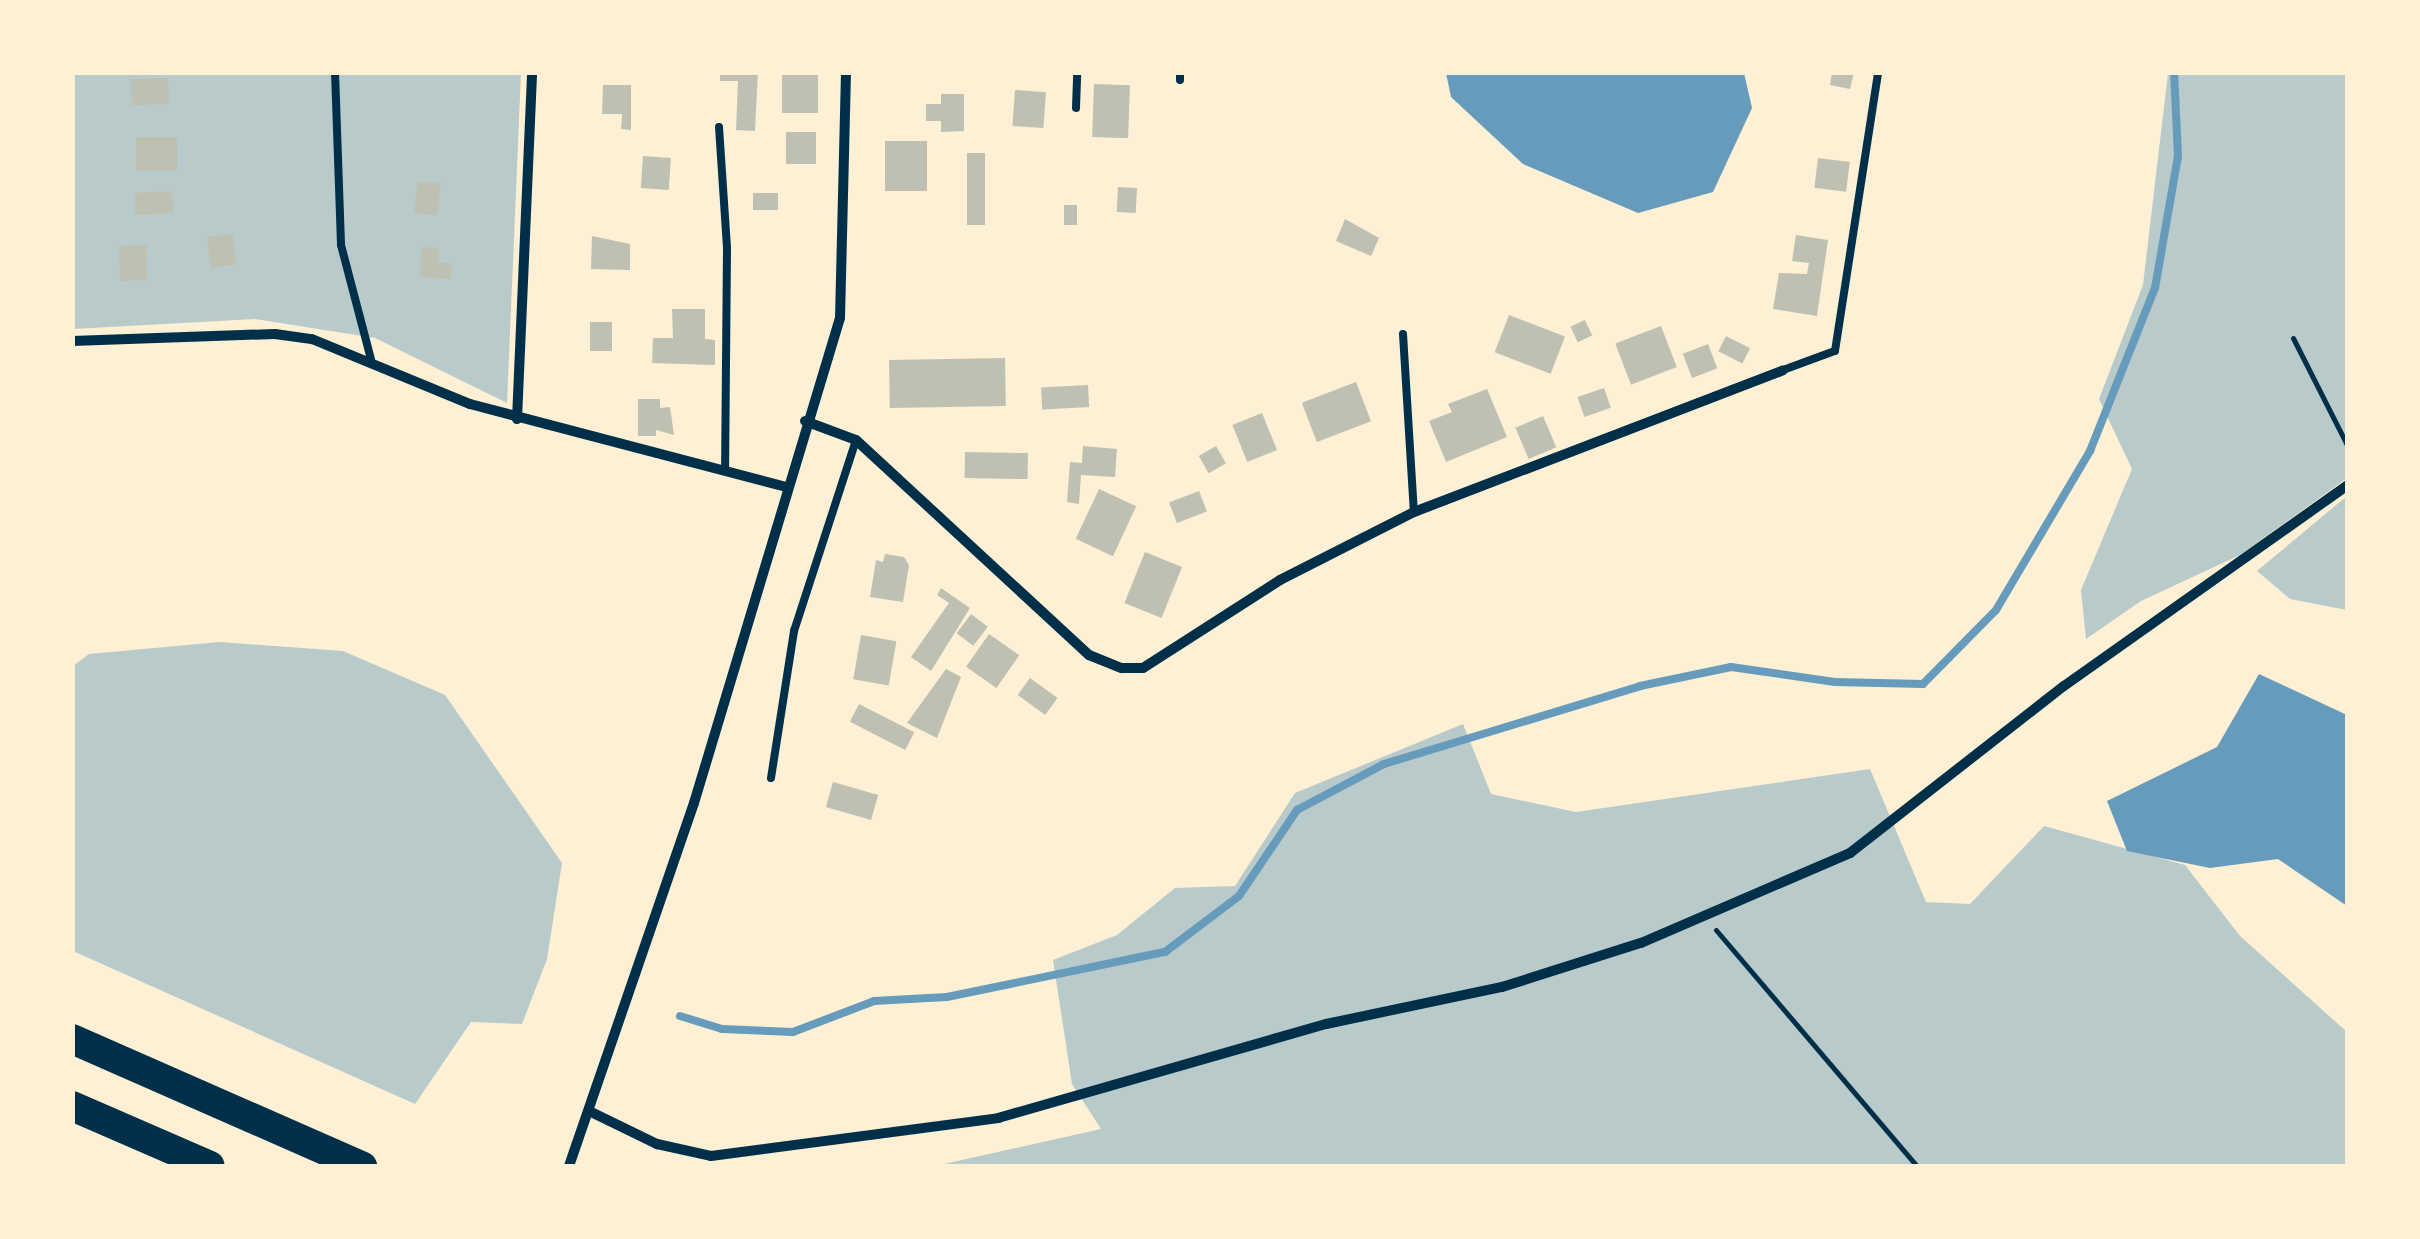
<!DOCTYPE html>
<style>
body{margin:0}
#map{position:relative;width:2420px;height:1239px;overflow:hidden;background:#fdf0d5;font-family:"Varela Round",sans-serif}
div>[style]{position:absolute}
.green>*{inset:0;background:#b9caca}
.water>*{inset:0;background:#669bbc}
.stream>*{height:8px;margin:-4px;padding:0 4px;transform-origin:4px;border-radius:4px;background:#669bbc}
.building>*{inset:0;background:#bec0b2;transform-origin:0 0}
.path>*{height:5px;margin:-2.5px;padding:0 2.5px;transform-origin:2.5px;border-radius:2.5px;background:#003049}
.service>*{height:8px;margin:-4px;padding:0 4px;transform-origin:4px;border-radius:4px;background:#003049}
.minor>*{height:10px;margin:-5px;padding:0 5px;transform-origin:5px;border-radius:5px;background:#003049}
.motorway>*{height:30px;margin:-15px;padding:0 15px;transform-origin:15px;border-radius:15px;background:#003049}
span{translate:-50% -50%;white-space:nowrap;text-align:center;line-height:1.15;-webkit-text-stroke:8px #fdf0d5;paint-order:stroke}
.frame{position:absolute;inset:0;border:75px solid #fdf0d5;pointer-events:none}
</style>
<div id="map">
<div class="green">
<div style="clip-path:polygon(72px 73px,521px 73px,507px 403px,375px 338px,255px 319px,73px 329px)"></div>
<div style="clip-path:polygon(2168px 73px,2347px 73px,2347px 478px,2240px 555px,2141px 601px,2086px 639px,2081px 590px,2132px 469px,2099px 399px,2143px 285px)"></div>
<div style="clip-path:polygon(2347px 496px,2347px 610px,2290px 599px,2257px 571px)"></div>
<div style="clip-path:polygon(220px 642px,343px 651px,445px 695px,562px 863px,547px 959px,522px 1024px,471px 1022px,415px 1104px,73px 951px,73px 666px,89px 654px)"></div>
<div style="clip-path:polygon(1463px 724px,1491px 794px,1576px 812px,1870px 769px,1926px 902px,1970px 904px,2044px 826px,2185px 865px,2240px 936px,2347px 1032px,2347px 1166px,935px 1166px,1101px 1129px,1072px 1084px,1053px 960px,1117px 935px,1175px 888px,1235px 886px,1295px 793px)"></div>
</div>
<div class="water">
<div style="clip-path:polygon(1446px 73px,1744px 73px,1752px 108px,1713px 192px,1638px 213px,1523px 164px,1451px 97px)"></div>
<div style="clip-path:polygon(2259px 674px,2347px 715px,2347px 906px,2278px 859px,2210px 868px,2127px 851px,2107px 801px,2217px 747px)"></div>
</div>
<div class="stream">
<div style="left:680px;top:1016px;width:44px;rotate:17.2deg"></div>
<div style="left:722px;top:1029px;width:71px;rotate:2.4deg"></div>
<div style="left:793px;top:1032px;width:87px;rotate:-20.9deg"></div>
<div style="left:874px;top:1001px;width:73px;rotate:-3.1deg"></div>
<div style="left:947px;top:997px;width:223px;rotate:-11.7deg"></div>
<div style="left:1165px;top:952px;width:93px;rotate:-37.1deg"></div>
<div style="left:1239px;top:896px;width:104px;rotate:-56deg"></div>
<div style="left:1297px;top:810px;width:98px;rotate:-27.9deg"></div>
<div style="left:1384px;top:764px;width:268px;rotate:-16.9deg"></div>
<div style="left:1640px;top:686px;width:93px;rotate:-11.8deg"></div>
<div style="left:1731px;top:667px;width:105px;rotate:8.2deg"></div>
<div style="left:1835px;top:682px;width:88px;rotate:1.3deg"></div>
<div style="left:1923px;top:684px;width:104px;rotate:-45.4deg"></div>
<div style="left:1996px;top:610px;width:185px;rotate:-59.4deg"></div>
<div style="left:2090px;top:451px;width:175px;rotate:-68.3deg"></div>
<div style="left:2155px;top:288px;width:134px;rotate:-80.1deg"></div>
<div style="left:2178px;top:156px;width:84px;rotate:-92.7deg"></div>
</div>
<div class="building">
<div style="clip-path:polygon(720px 72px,758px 72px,755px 131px,736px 130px,738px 81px,720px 81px)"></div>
<div style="left:782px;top:72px;width:36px;height:41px"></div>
<div style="clip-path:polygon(1832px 72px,1854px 72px,1850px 89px,1830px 85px)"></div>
<div style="left:168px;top:78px;width:26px;height:37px;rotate:88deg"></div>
<div style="left:1094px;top:84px;width:36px;height:53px;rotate:2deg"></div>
<div style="clip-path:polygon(603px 85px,631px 85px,631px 130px,621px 129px,622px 114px,602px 114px)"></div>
<div style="left:1015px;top:90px;width:31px;height:36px;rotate:4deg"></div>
<div style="clip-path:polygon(941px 94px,964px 94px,964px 131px,941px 132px,941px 121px,926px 121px,926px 104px,941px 104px)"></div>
<div style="left:786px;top:132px;width:30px;height:32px"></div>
<div style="left:136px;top:137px;width:41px;height:34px"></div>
<div style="left:885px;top:141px;width:42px;height:50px"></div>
<div style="left:967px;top:153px;width:18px;height:72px"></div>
<div style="left:643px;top:156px;width:28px;height:32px;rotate:4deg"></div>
<div style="left:1818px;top:158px;width:32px;height:30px;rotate:7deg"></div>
<div style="left:418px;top:181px;width:23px;height:32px;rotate:7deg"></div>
<div style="left:1118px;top:187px;width:19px;height:25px;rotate:3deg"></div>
<div style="left:172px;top:191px;width:22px;height:38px;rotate:87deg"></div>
<div style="left:753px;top:193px;width:25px;height:17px"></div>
<div style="left:1064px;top:205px;width:13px;height:20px"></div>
<div style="clip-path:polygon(1345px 219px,1379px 238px,1371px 256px,1336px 241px)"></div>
<div style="left:233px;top:234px;width:31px;height:26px;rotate:84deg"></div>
<div style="clip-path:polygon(1796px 235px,1828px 240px,1817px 316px,1773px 309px,1779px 273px,1807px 274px,1809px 263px,1792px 261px)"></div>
<div style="clip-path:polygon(592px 236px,630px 244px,630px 270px,591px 269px)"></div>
<div style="left:146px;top:245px;width:35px;height:27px;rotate:88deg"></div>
<div style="clip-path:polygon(421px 247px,439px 248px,438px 263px,452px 263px,451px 279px,420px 277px)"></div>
<div style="clip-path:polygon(672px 309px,705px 309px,705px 339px,715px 340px,715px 365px,652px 363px,653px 338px,673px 338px)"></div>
<div style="left:1509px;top:315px;width:60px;height:40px;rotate:21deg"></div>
<div style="left:1585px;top:320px;width:17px;height:16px;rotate:65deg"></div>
<div style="left:590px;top:322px;width:22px;height:29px"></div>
<div style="left:1661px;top:326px;width:44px;height:49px;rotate:69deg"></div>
<div style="left:1726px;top:336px;width:27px;height:17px;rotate:27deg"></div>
<div style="left:1708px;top:344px;width:26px;height:27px;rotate:69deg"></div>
<div style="left:1005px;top:358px;width:48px;height:116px;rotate:89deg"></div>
<div style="left:1356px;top:382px;width:42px;height:58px;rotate:69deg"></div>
<div style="left:1088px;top:385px;width:22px;height:47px;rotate:87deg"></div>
<div style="left:1604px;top:388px;width:21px;height:28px;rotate:71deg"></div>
<div style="clip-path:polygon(1487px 389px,1507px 437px,1446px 462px,1429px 421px,1452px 412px,1448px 404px)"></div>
<div style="clip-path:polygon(638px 399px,660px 399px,660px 408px,670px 407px,674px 435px,656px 430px,656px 436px,638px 436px)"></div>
<div style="left:1262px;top:413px;width:40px;height:32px;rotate:68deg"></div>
<div style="left:1543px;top:416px;width:34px;height:30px;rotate:67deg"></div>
<div style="clip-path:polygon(1083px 446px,1117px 449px,1115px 477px,1081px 475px,1079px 504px,1067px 502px,1070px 462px,1082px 463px)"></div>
<div style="left:1216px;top:446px;width:20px;height:20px;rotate:60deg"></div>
<div style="left:965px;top:452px;width:63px;height:26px;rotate:1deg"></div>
<div style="left:1099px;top:489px;width:41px;height:55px;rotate:25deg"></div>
<div style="left:1199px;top:491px;width:22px;height:32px;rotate:69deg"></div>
<div style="left:1145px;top:552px;width:40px;height:55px;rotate:22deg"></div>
<div style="clip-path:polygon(885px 554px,904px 557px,909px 565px,903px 602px,870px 597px,876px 560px,883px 562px)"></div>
<div style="clip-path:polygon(941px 588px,970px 608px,931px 671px,911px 657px,949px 603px,937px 595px)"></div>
<div style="left:971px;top:614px;width:21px;height:24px;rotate:37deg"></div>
<div style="left:989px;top:634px;width:37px;height:40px;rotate:35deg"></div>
<div style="left:861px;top:635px;width:36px;height:45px;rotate:10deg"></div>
<div style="clip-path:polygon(946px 669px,961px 677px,937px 738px,907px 723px)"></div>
<div style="left:1030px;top:678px;width:34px;height:21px;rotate:36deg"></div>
<div style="left:859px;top:704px;width:62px;height:20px;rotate:27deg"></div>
<div style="left:833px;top:782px;width:47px;height:26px;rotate:16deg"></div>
</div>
<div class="path">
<div style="left:2293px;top:338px;width:122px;rotate:63.2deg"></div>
<div style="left:1716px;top:930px;width:310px;rotate:49.6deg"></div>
</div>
<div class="service">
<div style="left:335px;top:72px;width:173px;rotate:88deg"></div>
<div style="left:341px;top:245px;width:118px;rotate:75.3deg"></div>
<div style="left:1180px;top:80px;width:8px;rotate:-90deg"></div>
<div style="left:1076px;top:108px;width:36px;rotate:-88deg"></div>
<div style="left:719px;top:127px;width:121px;rotate:86.2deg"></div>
<div style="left:727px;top:248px;width:222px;rotate:90.5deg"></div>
<div style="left:1403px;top:334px;width:178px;rotate:86.5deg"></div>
<div style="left:1783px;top:370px;width:55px;rotate:-20.1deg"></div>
<div style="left:1835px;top:351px;width:282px;rotate:-81.2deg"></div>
<div style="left:771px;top:778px;width:149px;rotate:-81.1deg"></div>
<div style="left:794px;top:631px;width:201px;rotate:-72deg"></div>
</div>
<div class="minor">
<div style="left:72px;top:341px;width:203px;rotate:-2deg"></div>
<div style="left:275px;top:334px;width:37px;rotate:8deg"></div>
<div style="left:312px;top:339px;width:171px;rotate:22.4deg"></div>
<div style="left:470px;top:404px;width:328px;rotate:14.7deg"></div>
<div style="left:517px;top:419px;width:347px;rotate:-87.5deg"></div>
<div style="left:805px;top:421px;width:54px;rotate:20.4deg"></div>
<div style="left:856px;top:440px;width:317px;rotate:42.7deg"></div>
<div style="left:1089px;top:655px;width:35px;rotate:22deg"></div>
<div style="left:1122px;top:668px;width:21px"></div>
<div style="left:1143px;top:668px;width:163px;rotate:-32.7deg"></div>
<div style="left:1280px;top:580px;width:150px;rotate:-26.9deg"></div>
<div style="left:1414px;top:512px;width:395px;rotate:-21deg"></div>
<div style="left:589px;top:1111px;width:76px;rotate:25.9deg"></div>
<div style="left:657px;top:1144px;width:55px;rotate:12.5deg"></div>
<div style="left:711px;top:1156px;width:290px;rotate:-7.5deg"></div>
<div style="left:998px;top:1118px;width:341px;rotate:-16deg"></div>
<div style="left:1326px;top:1024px;width:180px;rotate:-11.9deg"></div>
<div style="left:1502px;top:987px;width:146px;rotate:-17.6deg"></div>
<div style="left:1641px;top:943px;width:228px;rotate:-23.3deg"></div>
<div style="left:1850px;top:853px;width:271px;rotate:-38deg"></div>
<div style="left:2064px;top:686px;width:348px;rotate:-35.3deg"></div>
<div style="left:569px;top:1166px;width:384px;rotate:-71deg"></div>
<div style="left:694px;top:803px;width:506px;rotate:-73.25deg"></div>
<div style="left:840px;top:318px;width:246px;rotate:-88.6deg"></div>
</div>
<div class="motorway">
<div style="left:72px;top:1039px;width:317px;rotate:23.7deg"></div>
<div style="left:72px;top:1106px;width:150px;rotate:23.5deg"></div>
</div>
<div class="frame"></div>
</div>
